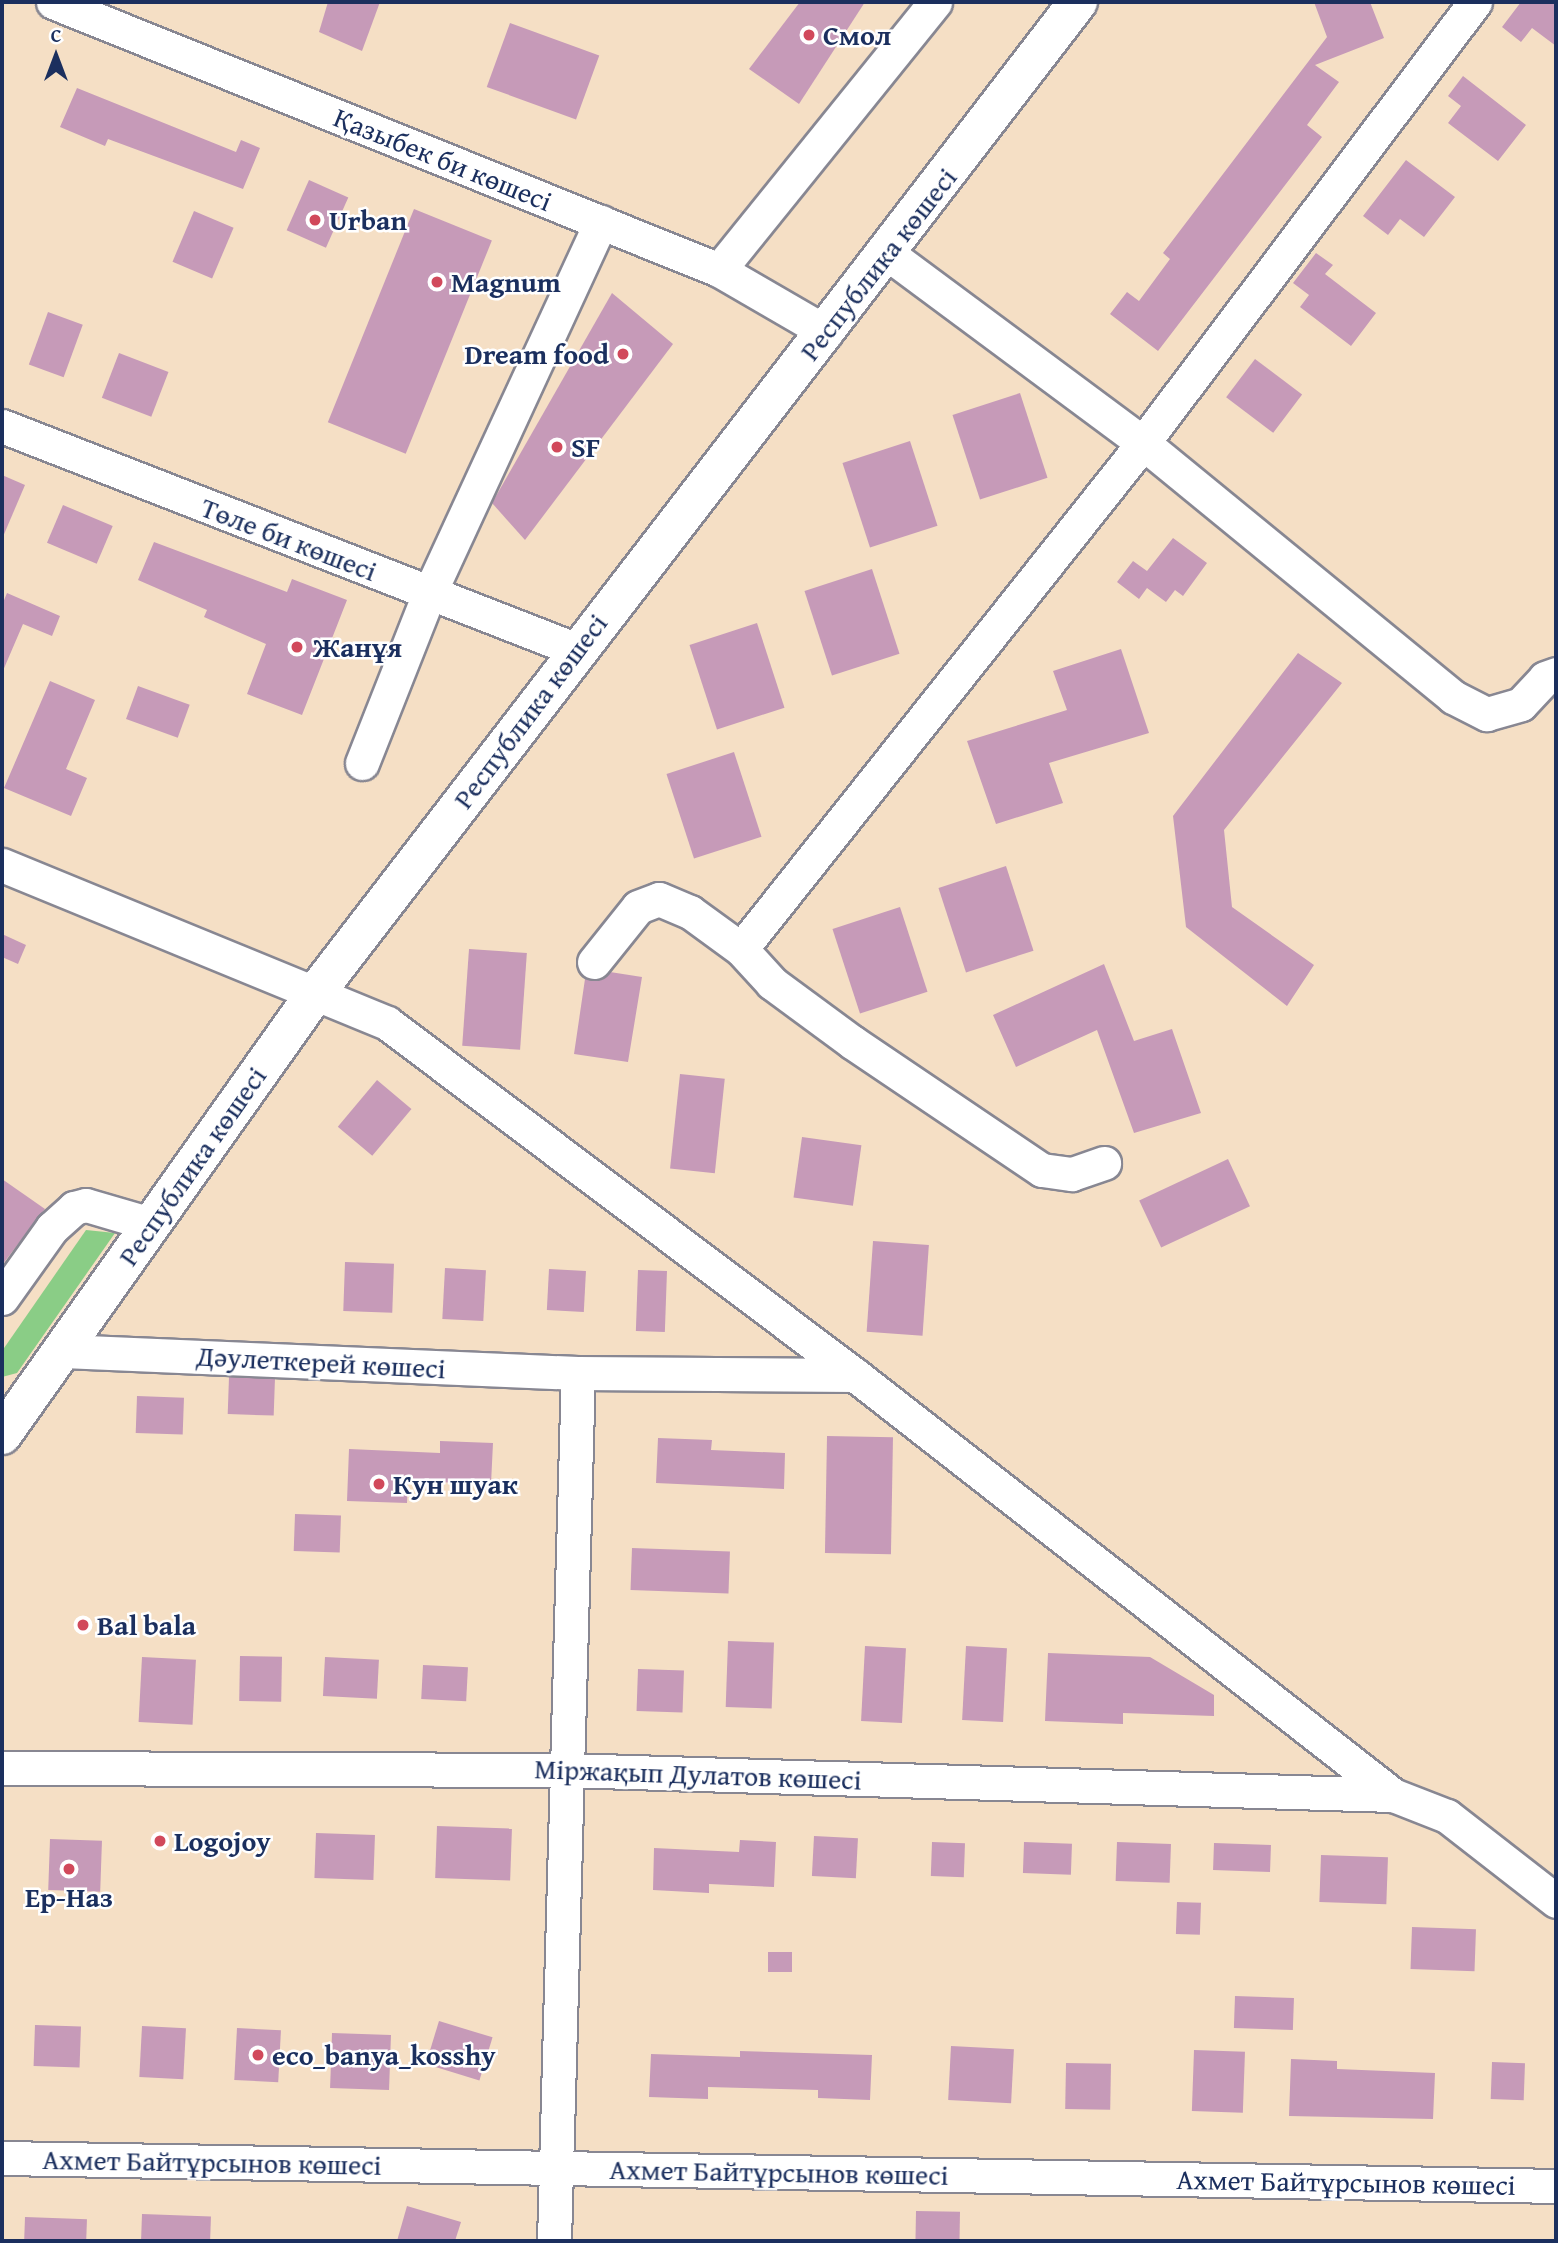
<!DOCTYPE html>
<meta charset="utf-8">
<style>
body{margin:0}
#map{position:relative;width:1558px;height:2243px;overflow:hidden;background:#f5dfc5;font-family:"Gentium Book Plus",serif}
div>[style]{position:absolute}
.green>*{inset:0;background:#8acd86}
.building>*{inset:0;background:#c69ab8;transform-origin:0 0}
.roads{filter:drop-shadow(2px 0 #888792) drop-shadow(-2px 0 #888792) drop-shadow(0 2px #888792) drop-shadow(0 -2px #888792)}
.minor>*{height:33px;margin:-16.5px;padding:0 16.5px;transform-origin:16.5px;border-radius:16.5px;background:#fff}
.major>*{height:38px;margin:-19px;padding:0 19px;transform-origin:19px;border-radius:19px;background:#fff}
.dots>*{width:19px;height:19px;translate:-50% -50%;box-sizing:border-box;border:4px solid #fff;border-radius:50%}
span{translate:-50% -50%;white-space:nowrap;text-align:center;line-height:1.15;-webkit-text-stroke:5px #fff;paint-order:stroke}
.poi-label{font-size:28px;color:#1b2f5e;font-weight:700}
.left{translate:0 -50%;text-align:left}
.right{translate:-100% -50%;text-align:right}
.street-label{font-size:28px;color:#1b2f5e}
.frame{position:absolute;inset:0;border:4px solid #1b2f5e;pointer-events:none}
.north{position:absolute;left:21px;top:21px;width:70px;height:70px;-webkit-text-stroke:5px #fff;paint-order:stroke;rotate:0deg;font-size:19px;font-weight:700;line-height:28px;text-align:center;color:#1b2f5e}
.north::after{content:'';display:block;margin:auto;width:24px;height:32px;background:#1b2f5e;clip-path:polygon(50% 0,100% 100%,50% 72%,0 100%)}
</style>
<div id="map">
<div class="green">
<div style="clip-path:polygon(86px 1230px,115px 1233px,17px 1373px,2px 1377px,2px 1351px)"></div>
</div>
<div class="building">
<div style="clip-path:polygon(328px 2px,380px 2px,362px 51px,319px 32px)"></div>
<div style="clip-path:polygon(800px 2px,865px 2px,799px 104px,749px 69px)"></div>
<div style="clip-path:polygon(1314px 2px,1370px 2px,1384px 38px,1315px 65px,1339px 82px,1307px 125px,1322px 137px,1158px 351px,1110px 314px,1127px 292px,1139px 301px,1170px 259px,1163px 253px,1327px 37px)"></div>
<div style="clip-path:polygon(1521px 2px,1556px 2px,1556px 46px,1532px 28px,1521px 42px,1502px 27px)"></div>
<div style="left:510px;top:23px;width:95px;height:68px;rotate:20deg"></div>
<div style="clip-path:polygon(1463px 76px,1526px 125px,1498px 161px,1448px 123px,1461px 106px,1448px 96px)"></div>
<div style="clip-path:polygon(77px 88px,236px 152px,241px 140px,260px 148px,243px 189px,108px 139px,105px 146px,60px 127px)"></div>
<div style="clip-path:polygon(1406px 160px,1455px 197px,1424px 237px,1400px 219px,1388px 235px,1363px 216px)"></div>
<div style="left:309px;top:180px;width:43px;height:55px;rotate:24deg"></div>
<div style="left:414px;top:209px;width:84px;height:230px;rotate:22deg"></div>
<div style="left:194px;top:211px;width:43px;height:55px;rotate:23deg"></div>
<div style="clip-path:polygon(1316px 253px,1333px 265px,1325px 274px,1376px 313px,1351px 346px,1300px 307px,1309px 295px,1293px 283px)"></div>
<div style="clip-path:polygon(612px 293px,673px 344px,525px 540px,492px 503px)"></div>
<div style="left:48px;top:312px;width:37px;height:56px;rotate:20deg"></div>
<div style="left:119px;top:353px;width:53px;height:48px;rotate:21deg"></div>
<div style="left:1255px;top:359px;width:59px;height:48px;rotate:37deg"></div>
<div style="left:1020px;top:393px;width:89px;height:71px;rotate:72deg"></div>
<div style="left:910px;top:441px;width:89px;height:71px;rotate:72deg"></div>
<div style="clip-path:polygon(2px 475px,25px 485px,2px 539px)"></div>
<div style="left:63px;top:505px;width:54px;height:41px;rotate:23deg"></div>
<div style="clip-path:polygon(1173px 538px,1207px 563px,1183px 596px,1175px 590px,1166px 602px,1147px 588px,1139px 599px,1117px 582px,1133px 561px,1147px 571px)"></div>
<div style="clip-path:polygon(154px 542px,287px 592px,292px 579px,347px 600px,302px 715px,247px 694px,266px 644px,204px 617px,207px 610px,138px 580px)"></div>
<div style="left:872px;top:569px;width:89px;height:71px;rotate:72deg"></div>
<div style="clip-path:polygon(7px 593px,60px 616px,52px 636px,23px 624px,2px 673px,2px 605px)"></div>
<div style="left:757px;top:623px;width:89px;height:71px;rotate:72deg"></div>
<div style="clip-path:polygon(1121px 649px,1149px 733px,1049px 763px,1063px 803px,996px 824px,967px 741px,1067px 710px,1053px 671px)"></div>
<div style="clip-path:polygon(1298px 653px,1342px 683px,1224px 830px,1232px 907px,1314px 965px,1287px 1006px,1186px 927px,1173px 816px)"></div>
<div style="clip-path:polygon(50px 681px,95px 700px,66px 769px,87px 778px,71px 816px,4px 788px)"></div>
<div style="left:138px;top:686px;width:55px;height:35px;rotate:20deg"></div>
<div style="left:734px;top:752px;width:89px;height:71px;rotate:72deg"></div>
<div style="left:1006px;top:866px;width:89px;height:71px;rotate:72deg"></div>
<div style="left:900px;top:907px;width:89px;height:71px;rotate:72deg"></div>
<div style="clip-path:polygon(2px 934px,26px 945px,18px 964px,2px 957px)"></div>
<div style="left:469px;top:949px;width:58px;height:97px;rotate:4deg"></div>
<div style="clip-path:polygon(1104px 964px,1134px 1041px,1172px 1029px,1201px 1113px,1134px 1133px,1097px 1030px,1016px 1067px,993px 1015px)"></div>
<div style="clip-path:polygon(610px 972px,642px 977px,628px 1062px,574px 1054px,585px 979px,600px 980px)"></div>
<div style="left:680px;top:1074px;width:45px;height:95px;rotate:6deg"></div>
<div style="left:377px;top:1080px;width:45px;height:61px;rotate:40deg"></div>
<div style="left:802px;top:1137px;width:60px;height:61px;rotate:8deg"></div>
<div style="left:1228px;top:1159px;width:52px;height:98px;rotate:65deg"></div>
<div style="clip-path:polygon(2px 1179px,45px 1209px,2px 1265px)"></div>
<div style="left:873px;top:1241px;width:56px;height:91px;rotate:4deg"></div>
<div style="left:345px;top:1262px;width:49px;height:49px;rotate:2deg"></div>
<div style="left:445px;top:1268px;width:41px;height:51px;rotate:3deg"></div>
<div style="left:549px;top:1269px;width:37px;height:41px;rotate:3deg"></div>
<div style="left:638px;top:1270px;width:29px;height:61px;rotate:2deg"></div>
<div style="left:229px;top:1377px;width:46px;height:37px;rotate:2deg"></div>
<div style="left:137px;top:1396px;width:47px;height:37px;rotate:2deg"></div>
<div style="left:827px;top:1436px;width:66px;height:117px;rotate:1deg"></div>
<div style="clip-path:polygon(658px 1438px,712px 1440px,711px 1450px,785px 1453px,784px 1489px,656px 1483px)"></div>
<div style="clip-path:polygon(440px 1441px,493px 1443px,491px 1484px,408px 1481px,407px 1503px,347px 1501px,349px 1449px,440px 1453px)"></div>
<div style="left:295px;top:1514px;width:46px;height:37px;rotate:2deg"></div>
<div style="left:632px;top:1548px;width:98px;height:42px;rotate:2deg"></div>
<div style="left:728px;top:1641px;width:46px;height:66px;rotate:2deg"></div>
<div style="left:865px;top:1646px;width:41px;height:75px;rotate:3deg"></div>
<div style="left:966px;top:1646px;width:41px;height:74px;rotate:3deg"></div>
<div style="clip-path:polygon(1048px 1653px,1150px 1657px,1214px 1695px,1214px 1716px,1123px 1713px,1123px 1724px,1045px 1721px)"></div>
<div style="left:240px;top:1656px;width:42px;height:45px;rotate:1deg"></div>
<div style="left:142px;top:1657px;width:54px;height:65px;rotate:3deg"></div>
<div style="left:325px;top:1657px;width:54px;height:39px;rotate:3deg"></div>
<div style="left:423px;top:1665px;width:45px;height:34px;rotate:3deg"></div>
<div style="left:638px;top:1669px;width:46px;height:42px;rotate:2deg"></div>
<div style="left:437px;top:1826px;width:75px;height:52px;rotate:2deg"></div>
<div style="left:316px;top:1833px;width:59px;height:45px;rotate:2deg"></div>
<div style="left:814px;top:1836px;width:44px;height:40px;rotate:3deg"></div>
<div style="left:50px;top:1839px;width:52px;height:51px;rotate:2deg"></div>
<div style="clip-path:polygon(740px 1840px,776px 1842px,774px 1887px,709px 1884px,709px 1893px,653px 1890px,654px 1848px,739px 1852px)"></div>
<div style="left:932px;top:1842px;width:33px;height:34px;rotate:2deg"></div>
<div style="left:1024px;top:1842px;width:48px;height:31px;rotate:2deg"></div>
<div style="left:1117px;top:1842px;width:54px;height:39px;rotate:2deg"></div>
<div style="left:1214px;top:1843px;width:57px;height:27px;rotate:2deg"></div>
<div style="left:1321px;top:1855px;width:67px;height:47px;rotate:2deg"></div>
<div style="left:1177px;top:1902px;width:24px;height:32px;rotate:2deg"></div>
<div style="left:1412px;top:1927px;width:64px;height:42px;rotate:2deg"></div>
<div style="left:768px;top:1952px;width:24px;height:20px"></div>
<div style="left:1235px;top:1996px;width:59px;height:32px;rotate:2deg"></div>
<div style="left:439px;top:2021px;width:56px;height:45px;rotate:17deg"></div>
<div style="left:35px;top:2025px;width:46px;height:41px;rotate:2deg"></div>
<div style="left:142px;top:2026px;width:44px;height:51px;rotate:3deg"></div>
<div style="left:237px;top:2028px;width:44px;height:52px;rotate:3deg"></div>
<div style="left:332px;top:2033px;width:59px;height:55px;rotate:2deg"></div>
<div style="left:951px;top:2046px;width:63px;height:54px;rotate:3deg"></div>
<div style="left:1194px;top:2050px;width:51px;height:61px;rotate:2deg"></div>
<div style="clip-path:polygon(740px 2051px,872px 2055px,870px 2100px,818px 2098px,818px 2090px,708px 2087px,708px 2099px,649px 2097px,651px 2054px,740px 2057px)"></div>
<div style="clip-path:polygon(1291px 2059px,1337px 2061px,1337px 2069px,1435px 2073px,1433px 2119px,1289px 2116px)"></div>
<div style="left:1492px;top:2062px;width:33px;height:37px;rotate:2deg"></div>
<div style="left:1066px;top:2063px;width:45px;height:46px;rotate:1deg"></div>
<div style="clip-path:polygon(407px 2206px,461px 2222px,455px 2241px,397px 2241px)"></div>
<div style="left:916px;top:2211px;width:44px;height:30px;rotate:1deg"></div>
<div style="left:142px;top:2214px;width:69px;height:27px;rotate:2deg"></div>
<div style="left:25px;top:2217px;width:62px;height:24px;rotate:2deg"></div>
</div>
<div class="roads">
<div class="minor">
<div style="left:53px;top:2px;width:718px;rotate:21.92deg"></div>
<div style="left:719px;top:270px;width:124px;rotate:30.1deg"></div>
<div style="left:887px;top:253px;width:319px;rotate:36.6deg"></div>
<div style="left:1143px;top:443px;width:401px;rotate:39.3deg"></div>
<div style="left:1453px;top:697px;width:38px;rotate:27deg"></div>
<div style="left:1487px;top:714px;width:35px;rotate:-16deg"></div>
<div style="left:1521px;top:704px;width:35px;rotate:-47deg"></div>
<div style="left:1545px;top:678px;width:12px;rotate:-20deg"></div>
<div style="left:719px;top:270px;width:344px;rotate:-51.1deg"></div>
<div style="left:2px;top:426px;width:617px;rotate:21.28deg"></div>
<div style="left:362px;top:763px;width:182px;rotate:-68.4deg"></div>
<div style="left:429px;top:594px;width:410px;rotate:-65.2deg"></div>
<div style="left:2px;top:865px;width:416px;rotate:22.3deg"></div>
<div style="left:387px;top:1023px;width:586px;rotate:36.95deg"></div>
<div style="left:855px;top:1375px;width:683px;rotate:37.98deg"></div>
<div style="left:1393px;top:1795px;width:58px;rotate:21.3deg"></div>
<div style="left:1447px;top:1816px;width:138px;rotate:37.9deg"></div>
<div style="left:741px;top:949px;width:646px;rotate:-51.53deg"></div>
<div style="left:1143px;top:443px;width:552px;rotate:-53.03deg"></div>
<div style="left:594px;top:962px;width:70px;rotate:-51.3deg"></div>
<div style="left:638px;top:907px;width:22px;rotate:-21deg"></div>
<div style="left:659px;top:899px;width:34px;rotate:23deg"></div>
<div style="left:690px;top:912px;width:63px;rotate:36deg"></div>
<div style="left:741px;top:949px;width:46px;rotate:47.6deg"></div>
<div style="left:772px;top:983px;width:99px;rotate:36.4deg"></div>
<div style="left:852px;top:1042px;width:229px;rotate:34deg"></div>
<div style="left:1042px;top:1170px;width:30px;rotate:8deg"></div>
<div style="left:1072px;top:1174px;width:34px;rotate:-19deg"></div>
<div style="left:2px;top:1298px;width:86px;rotate:-54.5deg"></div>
<div style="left:52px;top:1228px;width:30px;rotate:-42deg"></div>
<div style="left:74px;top:1208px;width:12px;rotate:-14deg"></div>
<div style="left:86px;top:1205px;width:68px;rotate:16.3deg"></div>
<div style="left:63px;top:1351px;width:515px;rotate:2.45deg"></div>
<div style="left:578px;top:1373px;width:277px;rotate:0.4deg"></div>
<div style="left:2px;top:1768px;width:563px;rotate:0.2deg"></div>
<div style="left:565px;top:1770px;width:828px;rotate:1.73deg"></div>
<div style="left:2px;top:2158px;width:1554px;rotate:1.03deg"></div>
<div style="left:554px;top:2241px;width:868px;rotate:-88.42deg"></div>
</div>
<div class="major">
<div style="left:2px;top:1435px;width:539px;rotate:-54.66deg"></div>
<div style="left:314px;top:995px;width:1253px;rotate:-52.43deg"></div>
</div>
</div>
<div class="dots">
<div style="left:809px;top:35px;background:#d1495b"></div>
<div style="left:315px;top:220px;background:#d1495b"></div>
<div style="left:437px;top:282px;background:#d1495b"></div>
<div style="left:623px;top:354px;background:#d1495b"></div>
<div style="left:557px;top:447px;background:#d1495b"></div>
<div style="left:297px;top:647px;background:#d1495b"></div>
<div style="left:379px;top:1484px;background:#d1495b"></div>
<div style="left:83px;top:1625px;background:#d1495b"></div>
<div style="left:160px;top:1841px;background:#d1495b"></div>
<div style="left:69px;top:1869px;background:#d1495b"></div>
<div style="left:258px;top:2055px;background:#d1495b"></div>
</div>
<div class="poi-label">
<span class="left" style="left:823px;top:35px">Смол</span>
<span class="left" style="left:329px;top:220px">Urban</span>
<span class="left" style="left:451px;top:282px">Magnum</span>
<span class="right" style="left:609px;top:354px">Dream food</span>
<span class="left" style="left:571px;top:447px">SF</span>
<span class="left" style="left:313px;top:647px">Жанұя</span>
<span class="left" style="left:393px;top:1484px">Кун шуак</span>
<span class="left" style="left:97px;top:1625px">Bal bala</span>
<span class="left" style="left:174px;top:1841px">Logojoy</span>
<span style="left:69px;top:1897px">Ер-Наз</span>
<span class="left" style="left:272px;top:2055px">eco_banya_kosshy</span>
</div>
<div class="street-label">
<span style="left:443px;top:159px;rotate:22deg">Қазыбек би көшесі</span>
<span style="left:878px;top:264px;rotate:-52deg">Республика көшесі</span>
<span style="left:289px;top:539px;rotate:21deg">Төле би көшесі</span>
<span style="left:530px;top:711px;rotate:-53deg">Республика көшесі</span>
<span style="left:192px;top:1166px;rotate:-55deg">Республика көшесі</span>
<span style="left:321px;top:1362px;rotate:3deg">Дәулеткерей көшесі</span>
<span style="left:698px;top:1774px;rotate:2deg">Міржақып Дулатов көшесі</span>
<span style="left:212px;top:2162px;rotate:1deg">Ахмет Байтұрсынов көшесі</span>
<span style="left:779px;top:2172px;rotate:1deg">Ахмет Байтұрсынов көшесі</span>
<span style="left:1346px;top:2182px;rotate:1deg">Ахмет Байтұрсынов көшесі</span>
</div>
<div class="frame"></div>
<div class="north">С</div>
</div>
